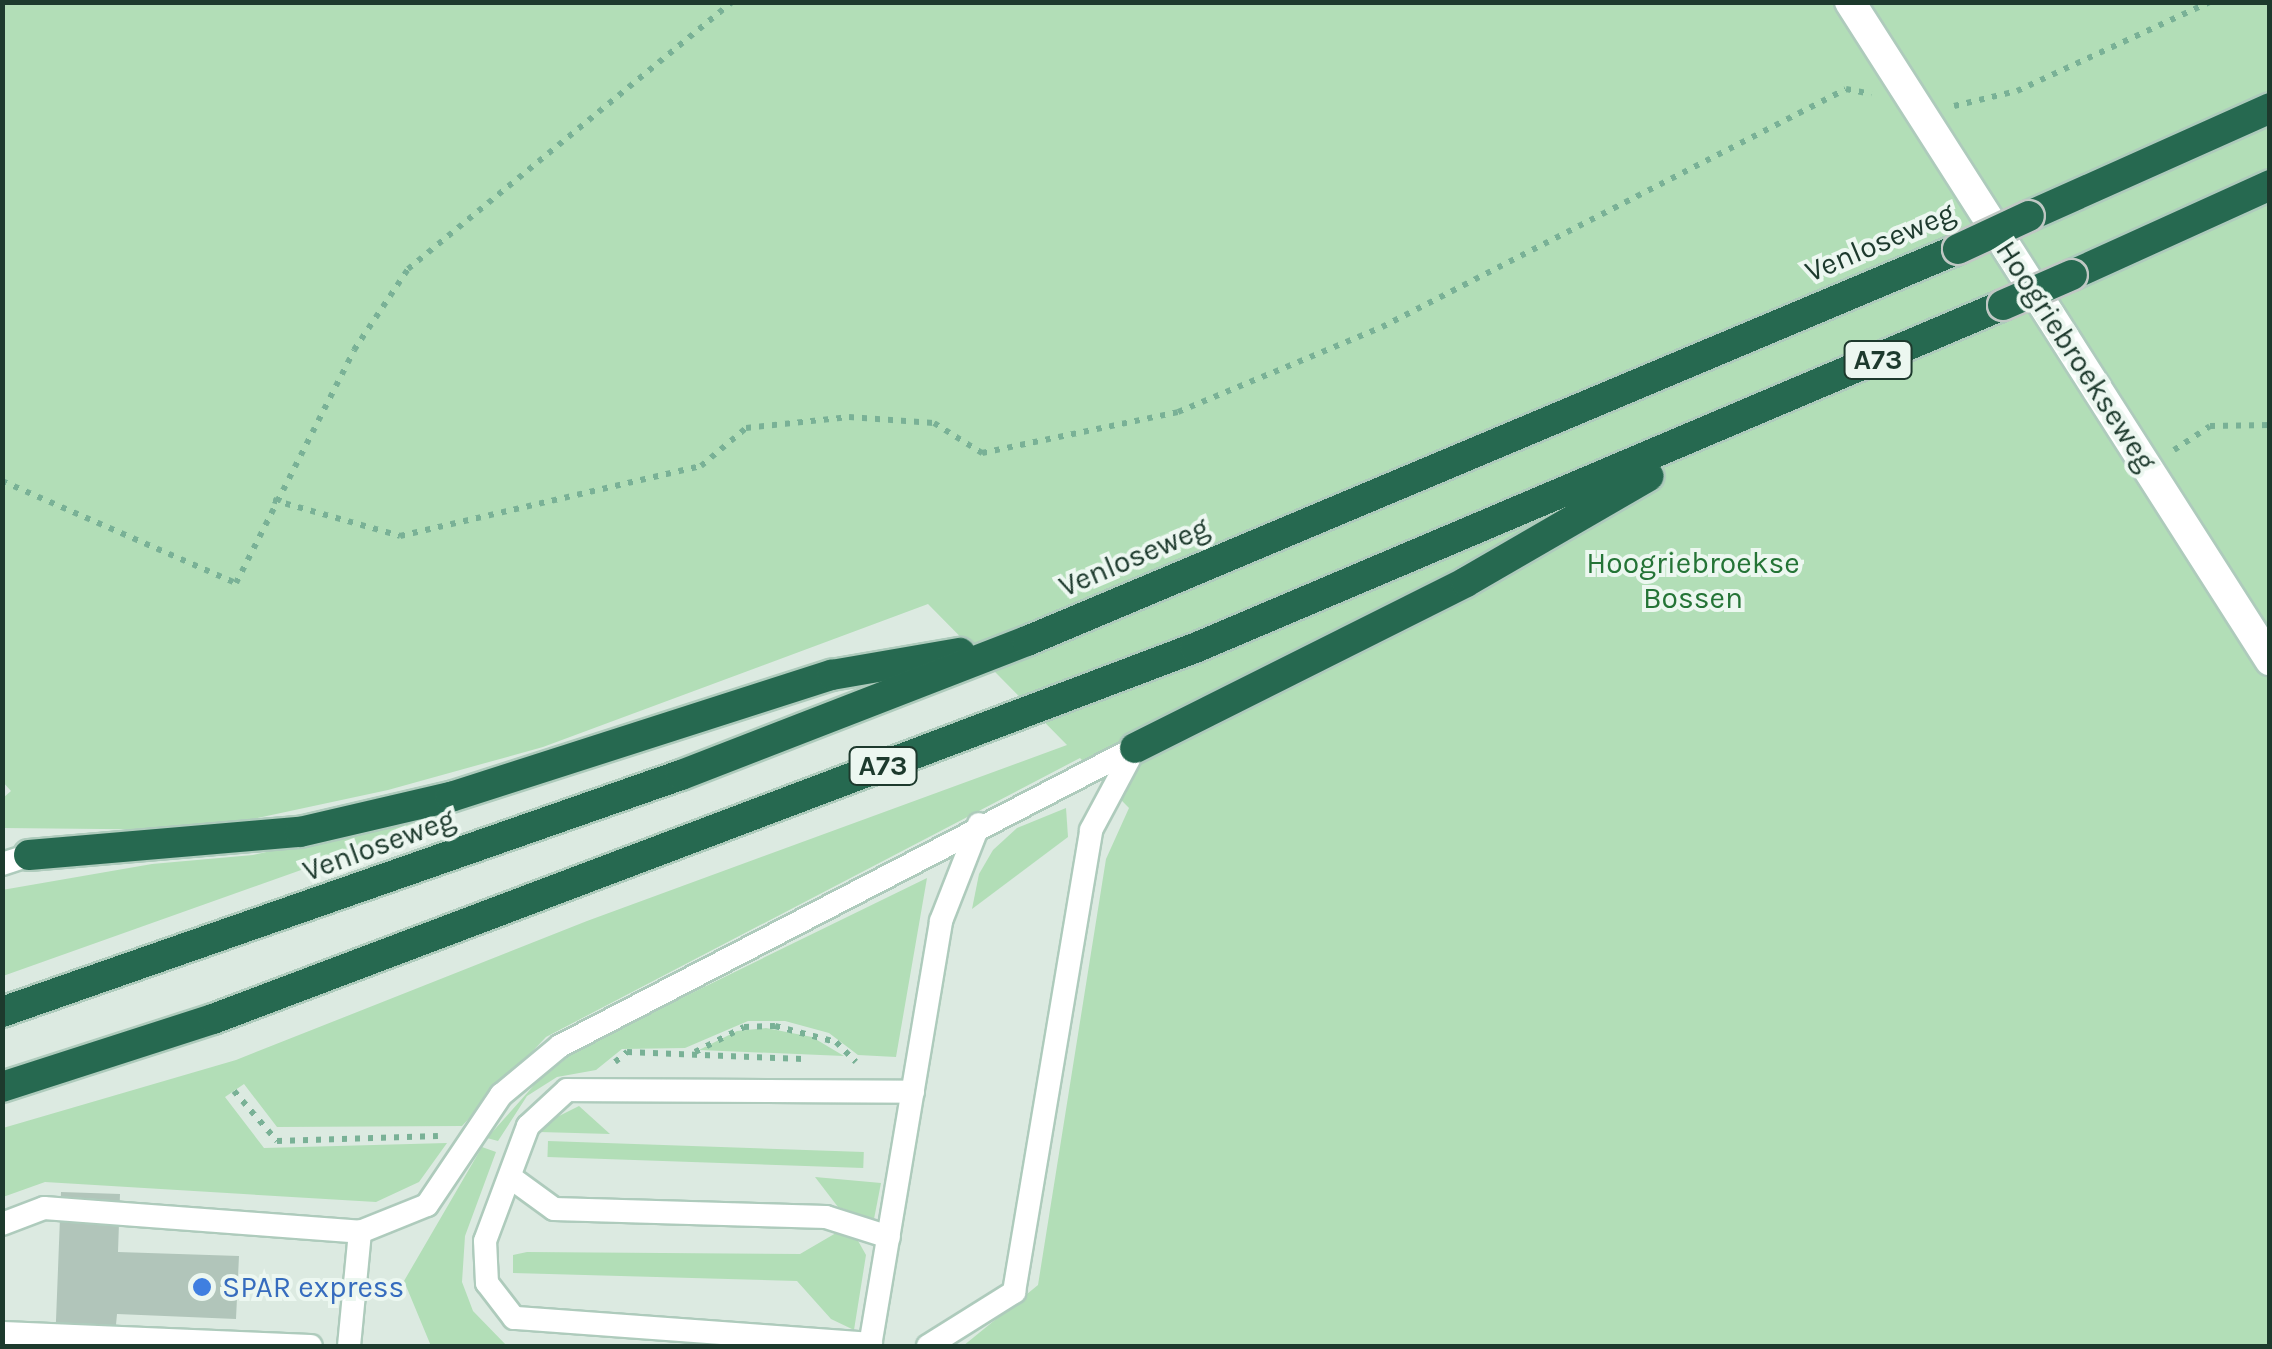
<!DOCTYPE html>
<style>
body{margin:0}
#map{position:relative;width:2272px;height:1349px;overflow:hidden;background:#dceae1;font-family:Karla,sans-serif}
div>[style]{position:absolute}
.green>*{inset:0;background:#b2deb7;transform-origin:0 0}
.building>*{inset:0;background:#b1c5ba}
.path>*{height:6px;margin-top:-3px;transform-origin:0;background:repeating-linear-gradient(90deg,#79b196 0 5px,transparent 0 13px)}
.roads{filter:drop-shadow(2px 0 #aecbbc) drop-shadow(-2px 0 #aecbbc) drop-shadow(0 2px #aecbbc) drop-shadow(0 -2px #aecbbc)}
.lane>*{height:22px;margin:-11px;padding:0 11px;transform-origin:11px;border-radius:11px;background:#fff}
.secondary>*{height:30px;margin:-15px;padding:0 15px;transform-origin:15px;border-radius:15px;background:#fff}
.highway>*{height:30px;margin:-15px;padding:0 15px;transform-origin:15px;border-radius:15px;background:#266950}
.bridges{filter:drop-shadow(2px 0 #c0c8c4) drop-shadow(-2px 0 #c0c8c4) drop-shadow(0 2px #c0c8c4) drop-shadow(0 -2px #c0c8c4)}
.highway-bridge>*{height:30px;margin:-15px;padding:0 15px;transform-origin:15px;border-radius:15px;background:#266950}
.dots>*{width:28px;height:28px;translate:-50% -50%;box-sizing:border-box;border:5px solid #ecf7f0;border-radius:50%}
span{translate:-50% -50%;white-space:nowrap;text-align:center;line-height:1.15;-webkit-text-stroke:8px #ecf7f0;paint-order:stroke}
.shield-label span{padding:2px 8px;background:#ecf7f0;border:2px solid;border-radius:8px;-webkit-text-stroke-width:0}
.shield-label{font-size:28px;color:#1d3a2d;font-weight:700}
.street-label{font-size:30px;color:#1d3a2d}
.park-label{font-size:30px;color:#247436}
.shop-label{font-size:30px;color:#366cbe}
.left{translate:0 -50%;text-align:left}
.frame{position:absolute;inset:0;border:5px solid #1d3a2d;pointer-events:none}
</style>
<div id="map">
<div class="green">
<div style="clip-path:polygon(3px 3px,2269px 3px,2269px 1346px,963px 1346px,1038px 1285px,1106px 859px,1129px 808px,1080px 758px,546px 1037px,462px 1126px,277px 1127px,244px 1084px,225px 1097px,264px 1148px,447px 1143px,419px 1182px,376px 1202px,45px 1182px,3px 1197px,3px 1128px,236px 1060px,587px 921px,1067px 745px,928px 604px,543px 747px,388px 790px,201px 830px,3px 828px,3px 798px,11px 791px,2px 781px)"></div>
<div style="clip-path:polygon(1066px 808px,1068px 837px,972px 909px,979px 874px,993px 850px,1017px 828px)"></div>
<div style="clip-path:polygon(423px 817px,425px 826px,3px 976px,2px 890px,152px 864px,253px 855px)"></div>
<div style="clip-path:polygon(927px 878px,896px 1057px,858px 1055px,829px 1033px,785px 1021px,748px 1021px,685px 1048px,622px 1049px,596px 1070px,557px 1077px,527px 1096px,498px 1141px,487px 1138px,536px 1083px,579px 1048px)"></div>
<div style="clip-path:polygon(766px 1028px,812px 1037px,844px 1056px,699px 1050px,737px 1031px)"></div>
<div style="clip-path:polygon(579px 1106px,610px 1134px,540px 1132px,557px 1117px)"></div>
<div style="left:548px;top:1141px;width:316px;height:16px;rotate:2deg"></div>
<div style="clip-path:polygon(482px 1147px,496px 1152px,465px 1236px,462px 1282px,473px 1311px,507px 1346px,431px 1346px,404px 1281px)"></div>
<div style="clip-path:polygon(815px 1177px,881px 1183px,874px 1219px,838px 1207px)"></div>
<div style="clip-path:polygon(836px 1233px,857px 1239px,866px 1255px,854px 1330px,831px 1319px,797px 1281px,513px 1273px,513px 1255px,527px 1252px,800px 1254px)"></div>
</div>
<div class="building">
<div style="clip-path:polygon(61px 1192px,120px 1194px,118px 1252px,239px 1256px,236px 1319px,117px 1314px,114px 1346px,55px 1346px)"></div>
</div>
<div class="path">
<div style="left:1954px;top:106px;width:65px;rotate:-13.4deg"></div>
<div style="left:2017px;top:91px;width:213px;rotate:-24.8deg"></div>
<div style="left:2174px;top:450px;width:43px;rotate:-33.7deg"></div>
<div style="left:2210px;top:426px;width:60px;rotate:-1deg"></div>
<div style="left:2px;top:481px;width:255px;rotate:23.6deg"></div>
<div style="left:236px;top:583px;width:261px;rotate:-63.1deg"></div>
<div style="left:354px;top:350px;width:97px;rotate:-56.3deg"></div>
<div style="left:408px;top:269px;width:420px;rotate:-39.5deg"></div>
<div style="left:273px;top:500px;width:132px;rotate:15.8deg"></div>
<div style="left:400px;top:536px;width:309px;rotate:-13.1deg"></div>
<div style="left:701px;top:466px;width:59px;rotate:-40.2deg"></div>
<div style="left:746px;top:428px;width:104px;rotate:-6.1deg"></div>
<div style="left:849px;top:417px;width:85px;rotate:4deg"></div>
<div style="left:934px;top:423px;width:57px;rotate:32deg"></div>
<div style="left:982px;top:453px;width:200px;rotate:-11.8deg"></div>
<div style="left:1178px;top:412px;width:221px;rotate:-22.6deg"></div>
<div style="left:1382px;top:327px;width:521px;rotate:-27.15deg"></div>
<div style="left:1846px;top:89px;width:26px;rotate:11deg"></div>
<div style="left:695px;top:1052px;width:55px;rotate:-27deg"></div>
<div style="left:744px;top:1027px;width:31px;rotate:-2deg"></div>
<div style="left:775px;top:1026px;width:63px;rotate:14.7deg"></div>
<div style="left:836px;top:1042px;width:28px;rotate:45deg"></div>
<div style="left:615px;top:1062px;width:16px;rotate:-40deg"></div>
<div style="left:627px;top:1052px;width:177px;rotate:2.3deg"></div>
<div style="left:234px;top:1091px;width:66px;rotate:49.3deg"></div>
<div style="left:277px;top:1141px;width:161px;rotate:-1.8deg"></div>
</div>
<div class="roads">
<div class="lane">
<div style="left:2px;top:864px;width:28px;rotate:-18deg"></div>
<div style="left:510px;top:1177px;width:54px;rotate:36deg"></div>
<div style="left:554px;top:1209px;width:272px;rotate:1.7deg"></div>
<div style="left:826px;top:1217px;width:66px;rotate:17.6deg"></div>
<div style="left:2px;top:1224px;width:45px;rotate:-20.9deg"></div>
<div style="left:44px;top:1208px;width:317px;rotate:4.3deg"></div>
<div style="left:360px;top:1232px;width:72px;rotate:-21.9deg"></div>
<div style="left:427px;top:1205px;width:133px;rotate:-56.1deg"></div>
<div style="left:501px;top:1095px;width:77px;rotate:-39.7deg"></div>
<div style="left:560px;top:1046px;width:648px;rotate:-27.4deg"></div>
<div style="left:2px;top:1333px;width:309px;rotate:2.4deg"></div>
<div style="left:871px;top:1344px;width:358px;rotate:-175.8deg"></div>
<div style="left:514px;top:1318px;width:44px;rotate:-127.6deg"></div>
<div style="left:487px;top:1283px;width:42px;rotate:-92.7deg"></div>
<div style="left:485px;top:1241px;width:123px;rotate:-69.5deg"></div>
<div style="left:528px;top:1126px;width:53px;rotate:-42.7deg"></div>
<div style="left:567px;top:1090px;width:346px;rotate:0.3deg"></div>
<div style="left:349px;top:1346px;width:115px;rotate:-84.5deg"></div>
<div style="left:870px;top:1346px;width:431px;rotate:-80.5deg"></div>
<div style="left:941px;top:921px;width:104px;rotate:-68.6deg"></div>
<div style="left:928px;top:1346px;width:102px;rotate:-32.1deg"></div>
<div style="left:1014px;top:1292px;width:468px;rotate:-80.5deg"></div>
<div style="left:1091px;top:830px;width:93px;rotate:-61.8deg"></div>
</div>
<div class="secondary">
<div style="left:1850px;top:2px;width:781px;rotate:57.45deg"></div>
</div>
<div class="highway">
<div style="left:2029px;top:216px;width:264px;rotate:-24.1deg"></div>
<div style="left:2072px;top:275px;width:217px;rotate:-24.4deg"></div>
<div style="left:1135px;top:748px;width:370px;rotate:-26.6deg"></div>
<div style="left:1466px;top:582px;width:211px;rotate:-30.1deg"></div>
<div style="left:29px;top:855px;width:272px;rotate:-4.9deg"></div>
<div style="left:300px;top:832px;width:155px;rotate:-13.1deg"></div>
<div style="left:451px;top:797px;width:400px;rotate:-17.8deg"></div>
<div style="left:832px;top:675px;width:130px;rotate:-9.8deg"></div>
<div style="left:2px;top:1012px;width:719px;rotate:-19.24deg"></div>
<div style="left:681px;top:775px;width:371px;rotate:-21.2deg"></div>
<div style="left:1027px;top:641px;width:1010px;rotate:-22.83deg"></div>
<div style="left:2px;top:1087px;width:222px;rotate:-17.9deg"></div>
<div style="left:213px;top:1019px;width:1050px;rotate:-20.7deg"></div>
<div style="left:1195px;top:648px;width:878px;rotate:-23deg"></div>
</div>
</div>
<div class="bridges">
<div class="highway-bridge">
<div style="left:1958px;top:249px;width:78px;rotate:-24.9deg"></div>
<div style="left:2003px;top:305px;width:75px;rotate:-23.5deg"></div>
</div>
</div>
<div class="dots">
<div style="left:202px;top:1287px;background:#3f7fe0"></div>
</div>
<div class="shield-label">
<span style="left:1878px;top:360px">A73</span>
<span style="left:883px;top:766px">A73</span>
</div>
<div class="street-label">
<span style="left:1880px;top:242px;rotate:-23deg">Venloseweg</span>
<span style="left:2076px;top:356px;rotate:57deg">Hoogriebroekseweg</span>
<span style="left:1134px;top:557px;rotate:-23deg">Venloseweg</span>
<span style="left:379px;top:845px;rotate:-20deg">Venloseweg</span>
</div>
<div class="park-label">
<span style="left:1693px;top:580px">Hoogriebroekse<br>Bossen</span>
</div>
<div class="shop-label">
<span class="left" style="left:222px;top:1287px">SPAR express</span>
</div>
<div class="frame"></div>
</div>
